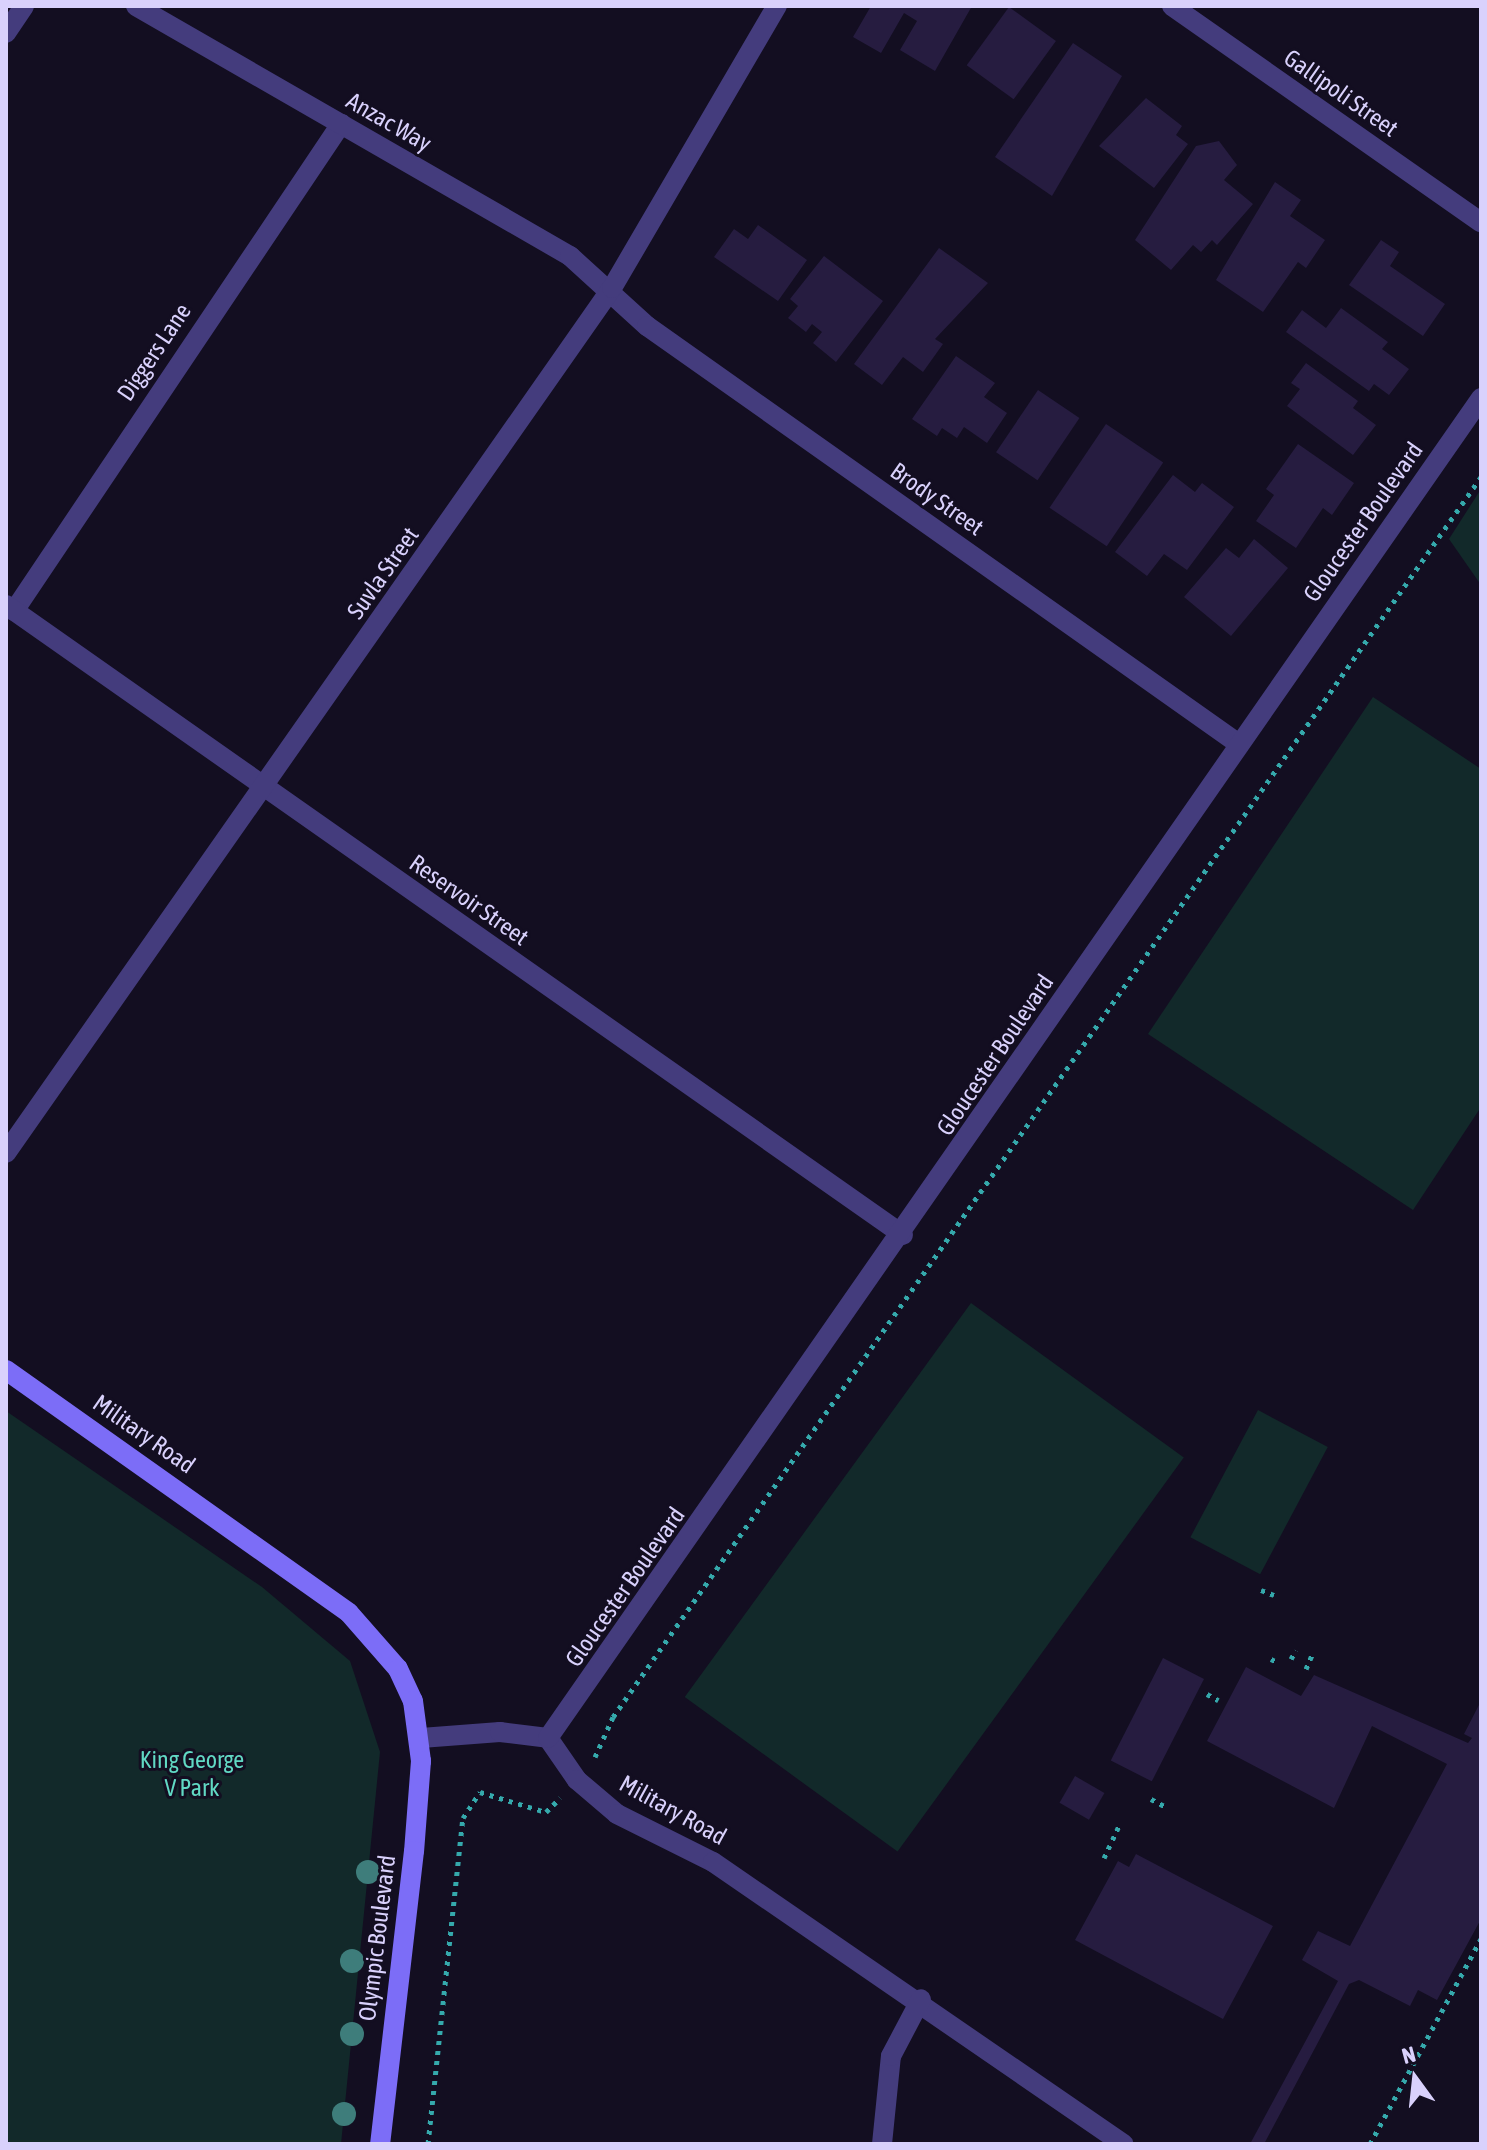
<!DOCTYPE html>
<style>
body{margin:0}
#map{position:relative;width:1487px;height:2150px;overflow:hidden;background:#130e21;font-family:"Asap Condensed",sans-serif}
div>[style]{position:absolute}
.green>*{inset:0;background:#12292a;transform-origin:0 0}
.building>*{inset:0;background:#261c40;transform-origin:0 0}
.path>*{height:5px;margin-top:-2.5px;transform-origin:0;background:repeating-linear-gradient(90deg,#35a9ac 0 4px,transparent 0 10px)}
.service>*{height:20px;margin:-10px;padding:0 10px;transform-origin:10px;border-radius:10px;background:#443c7d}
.minor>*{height:20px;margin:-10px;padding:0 10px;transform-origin:10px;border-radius:10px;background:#443c7d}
.secondary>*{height:20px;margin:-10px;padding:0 10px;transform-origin:10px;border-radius:10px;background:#7c6df7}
.trees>*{width:24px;height:24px;margin:-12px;border-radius:50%;background:#3e7d7b}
span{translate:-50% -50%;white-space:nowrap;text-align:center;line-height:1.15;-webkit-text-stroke:6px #130e21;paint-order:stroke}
.street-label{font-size:24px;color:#d9d1fc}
.park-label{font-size:24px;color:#61d8c4}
.frame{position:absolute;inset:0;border:8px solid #d9d1fc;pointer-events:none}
.north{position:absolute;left:1375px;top:2038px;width:80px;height:80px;-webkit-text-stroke:6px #130e21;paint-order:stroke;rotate:345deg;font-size:22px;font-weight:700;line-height:32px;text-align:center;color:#d9d1fc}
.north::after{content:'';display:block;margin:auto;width:28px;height:36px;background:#d9d1fc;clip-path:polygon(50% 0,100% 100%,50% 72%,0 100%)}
</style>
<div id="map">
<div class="green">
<div style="clip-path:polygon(1481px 489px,1481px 585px,1449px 539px)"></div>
<div style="clip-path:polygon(1373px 697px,1481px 769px,1481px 1107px,1413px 1210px,1148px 1034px)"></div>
<div style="left:971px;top:1303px;width:263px;height:487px;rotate:36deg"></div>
<div style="left:1258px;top:1410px;width:79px;height:144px;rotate:28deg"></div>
<div style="clip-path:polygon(6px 1411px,262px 1587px,350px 1661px,380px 1752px,341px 2144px,6px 2144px)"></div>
</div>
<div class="building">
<div style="clip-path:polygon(871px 6px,972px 6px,935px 71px,900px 50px,917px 21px,904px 13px,881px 53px,853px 37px)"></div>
<div style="left:1009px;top:7px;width:58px;height:72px;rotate:36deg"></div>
<div style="clip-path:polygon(1073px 43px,1122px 76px,1052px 196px,995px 157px)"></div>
<div style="clip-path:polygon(1146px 98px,1182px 126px,1176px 135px,1188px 144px,1154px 188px,1099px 146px)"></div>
<div style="clip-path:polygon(1219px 141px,1237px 165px,1224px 180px,1253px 204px,1217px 245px,1212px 240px,1201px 252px,1193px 245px,1171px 270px,1135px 240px,1196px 146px)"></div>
<div style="clip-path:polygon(1275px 182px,1301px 200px,1290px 216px,1325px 240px,1306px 268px,1298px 262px,1263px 312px,1216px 280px)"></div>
<div style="clip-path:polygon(758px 225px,807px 260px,778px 301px,714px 257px,734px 229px,748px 239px)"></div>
<div style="clip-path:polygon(1381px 240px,1399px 252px,1390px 266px,1445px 304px,1423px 336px,1349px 285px)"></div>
<div style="clip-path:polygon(939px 248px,988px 283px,935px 339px,943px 344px,923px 372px,903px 357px,882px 385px,854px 364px)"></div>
<div style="clip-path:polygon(824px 256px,883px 301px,836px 362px,813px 343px,822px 332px,812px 324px,806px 332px,788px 318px,798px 306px,790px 299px)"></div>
<div style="clip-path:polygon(1341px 308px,1388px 342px,1382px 349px,1409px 369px,1389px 395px,1374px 384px,1369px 391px,1286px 332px,1302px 310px,1326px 328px)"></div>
<div style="clip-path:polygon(956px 356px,995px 383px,984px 397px,1007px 413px,987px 443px,964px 427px,957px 438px,942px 428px,937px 436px,912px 419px)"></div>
<div style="clip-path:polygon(1306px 363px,1358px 401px,1353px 408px,1376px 425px,1353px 455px,1287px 406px,1300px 389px,1291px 383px)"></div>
<div style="left:1038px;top:390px;width:50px;height:75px;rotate:34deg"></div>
<div style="left:1106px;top:424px;width:69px;height:101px;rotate:34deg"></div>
<div style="clip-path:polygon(1298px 444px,1354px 483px,1332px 515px,1323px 508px,1296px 548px,1256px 521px,1274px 495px,1266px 489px)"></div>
<div style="clip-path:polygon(1173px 475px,1195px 492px,1202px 483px,1234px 507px,1187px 570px,1164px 554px,1147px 576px,1115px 552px)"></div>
<div style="clip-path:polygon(1254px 539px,1288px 568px,1231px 636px,1184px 597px,1226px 548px,1239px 558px)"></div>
<div style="left:1163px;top:1658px;width:46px;height:115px;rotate:27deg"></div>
<div style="clip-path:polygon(1246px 1667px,1301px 1696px,1314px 1675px,1468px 1743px,1472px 1738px,1464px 1734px,1481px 1701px,1481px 1919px,1437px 2000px,1418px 1990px,1410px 2006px,1359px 1980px,1349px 1984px,1264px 2144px,1250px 2144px,1338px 1981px,1302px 1960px,1318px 1931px,1350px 1946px,1447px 1764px,1372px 1726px,1334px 1808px,1207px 1741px)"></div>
<div style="left:1075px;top:1776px;width:34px;height:31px;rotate:30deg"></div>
<div style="clip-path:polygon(1136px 1854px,1273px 1926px,1223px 2019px,1075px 1940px,1118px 1861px,1129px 1867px)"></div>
</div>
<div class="path">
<div style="left:1261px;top:1590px;width:14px;rotate:21deg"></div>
<div style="left:1271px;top:1659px;width:9px;rotate:27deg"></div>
<div style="left:1291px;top:1659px;width:10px;rotate:-61deg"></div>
<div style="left:1306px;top:1669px;width:15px;rotate:-67deg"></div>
<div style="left:1207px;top:1694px;width:13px;rotate:29deg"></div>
<div style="left:595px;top:1757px;width:44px;rotate:-65.8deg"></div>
<div style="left:613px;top:1717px;width:1514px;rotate:-55.01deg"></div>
<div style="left:1151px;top:1799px;width:15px;rotate:28deg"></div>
<div style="left:1104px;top:1858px;width:38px;rotate:-65deg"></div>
<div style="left:428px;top:2144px;width:328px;rotate:-83.9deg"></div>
<div style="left:463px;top:1818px;width:31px;rotate:-57deg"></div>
<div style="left:480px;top:1792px;width:69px;rotate:16.9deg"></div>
<div style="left:546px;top:1812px;width:20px;rotate:-45deg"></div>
<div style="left:1370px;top:2144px;width:233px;rotate:-61.6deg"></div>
</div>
<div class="service">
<div style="left:14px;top:611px;width:587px;rotate:-56.12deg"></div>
</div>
<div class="minor">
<div style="left:136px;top:6px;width:501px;rotate:29.94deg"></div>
<div style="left:570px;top:256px;width:104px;rotate:42.3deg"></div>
<div style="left:647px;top:326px;width:725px;rotate:35.23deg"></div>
<div style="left:1172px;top:6px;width:377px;rotate:35deg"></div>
<div style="left:6px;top:33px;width:32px;rotate:-56deg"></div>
<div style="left:6px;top:605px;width:1096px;rotate:35.08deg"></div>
<div style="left:6px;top:1153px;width:1056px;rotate:-54.99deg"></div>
<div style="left:612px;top:288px;width:327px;rotate:-59.7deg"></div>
<div style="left:421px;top:1738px;width:79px;rotate:-4.3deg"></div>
<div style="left:500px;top:1732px;width:48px;rotate:7.1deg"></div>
<div style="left:548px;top:1738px;width:51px;rotate:55.4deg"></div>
<div style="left:577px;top:1780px;width:52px;rotate:40.4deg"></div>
<div style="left:617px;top:1814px;width:107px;rotate:26.6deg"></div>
<div style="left:713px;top:1862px;width:498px;rotate:34.5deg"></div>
<div style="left:548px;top:1738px;width:1633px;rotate:-55.15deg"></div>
<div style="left:882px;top:2144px;width:88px;rotate:-84.2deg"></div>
<div style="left:891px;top:2056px;width:64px;rotate:-62.2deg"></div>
</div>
<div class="secondary">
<div style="left:6px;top:1370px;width:420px;rotate:35.3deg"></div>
<div style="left:349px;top:1613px;width:74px;rotate:48.8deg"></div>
<div style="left:398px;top:1669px;width:35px;rotate:65deg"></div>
<div style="left:413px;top:1701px;width:61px;rotate:82.4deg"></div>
<div style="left:421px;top:1761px;width:90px;rotate:94.4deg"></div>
<div style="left:414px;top:1851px;width:295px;rotate:96.6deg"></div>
</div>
<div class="trees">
<div style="left:368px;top:1872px"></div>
<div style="left:352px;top:1961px"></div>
<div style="left:352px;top:2034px"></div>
<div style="left:344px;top:2114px"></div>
</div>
<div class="street-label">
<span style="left:1341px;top:93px;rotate:35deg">Gallipoli Street</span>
<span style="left:389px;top:122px;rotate:30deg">Anzac Way</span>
<span style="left:154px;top:352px;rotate:-56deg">Diggers Lane</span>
<span style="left:937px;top:499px;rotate:35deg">Brody Street</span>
<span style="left:1363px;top:522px;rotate:-55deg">Gloucester Boulevard</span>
<span style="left:383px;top:573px;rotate:-55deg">Suvla Street</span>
<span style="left:469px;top:900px;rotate:35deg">Reservoir Street</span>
<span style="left:995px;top:1055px;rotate:-56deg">Gloucester Boulevard</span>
<span style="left:144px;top:1434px;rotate:35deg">Military Road</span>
<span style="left:625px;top:1587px;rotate:-55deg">Gloucester Boulevard</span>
<span style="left:673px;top:1810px;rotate:29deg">Military Road</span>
<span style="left:377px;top:1938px;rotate:-83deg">Olympic Boulevard</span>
</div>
<div class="park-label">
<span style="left:192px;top:1774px">King George<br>V Park</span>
</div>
<div class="frame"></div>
<div class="north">N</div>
</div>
